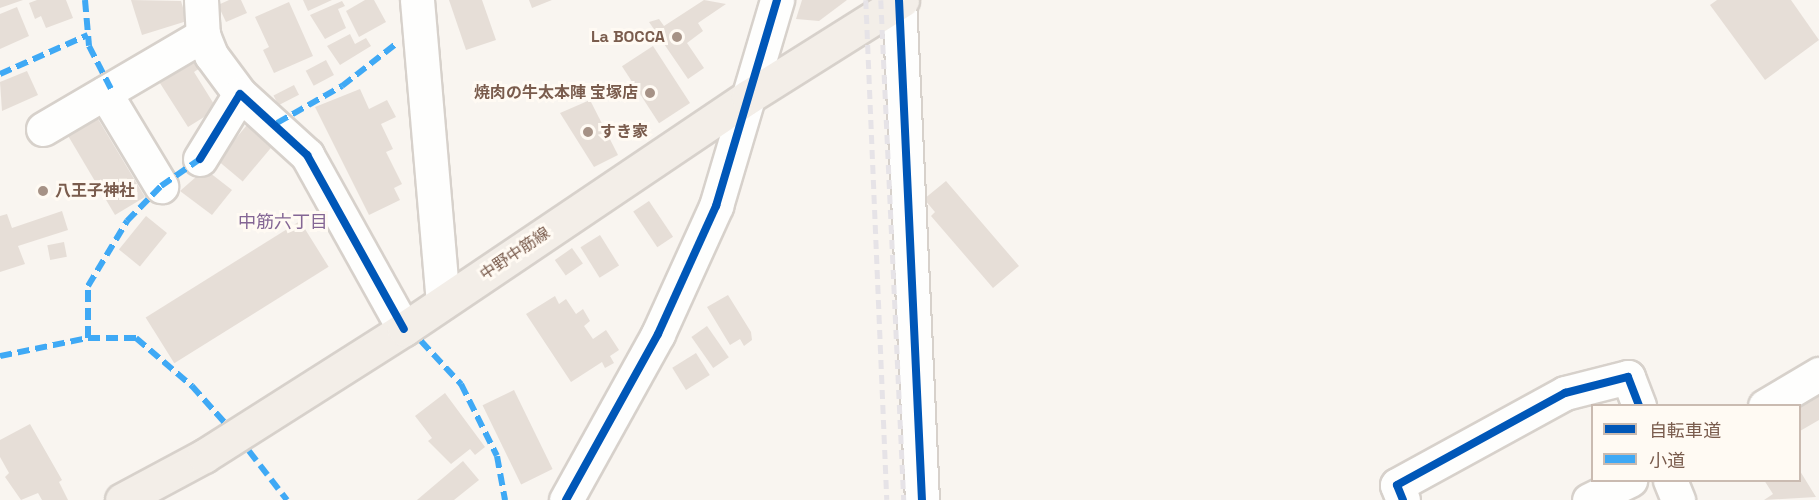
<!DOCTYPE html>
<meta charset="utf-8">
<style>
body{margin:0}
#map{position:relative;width:1819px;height:500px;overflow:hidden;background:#f9f5f0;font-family:"Space Grotesk","Noto Sans JP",sans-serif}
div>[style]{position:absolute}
.building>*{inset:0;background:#e6ded7;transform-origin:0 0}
.roads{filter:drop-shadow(2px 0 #d7d1cb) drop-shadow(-2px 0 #d7d1cb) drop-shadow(0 2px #d7d1cb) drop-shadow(0 -2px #d7d1cb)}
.minor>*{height:33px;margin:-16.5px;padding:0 16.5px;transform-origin:16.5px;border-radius:16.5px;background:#fefefd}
.major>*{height:33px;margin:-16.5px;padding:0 16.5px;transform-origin:16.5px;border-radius:16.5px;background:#f3eee8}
.rail>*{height:4.5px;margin-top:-2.25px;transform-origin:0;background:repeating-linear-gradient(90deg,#e6e3e7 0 9px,transparent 0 15px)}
.quiet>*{height:6px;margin-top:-3px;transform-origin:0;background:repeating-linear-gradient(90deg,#3fa9f5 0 12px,transparent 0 18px)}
.cycleway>*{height:8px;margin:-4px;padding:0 4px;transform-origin:4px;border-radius:4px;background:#0057b8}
.dots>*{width:16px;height:16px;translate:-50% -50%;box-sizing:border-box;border:3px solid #fffaf3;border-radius:50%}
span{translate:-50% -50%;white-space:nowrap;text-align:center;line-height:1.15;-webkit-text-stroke:6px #fffaf3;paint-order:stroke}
.poi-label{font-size:16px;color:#7a5c4d;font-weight:700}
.right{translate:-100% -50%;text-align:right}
.left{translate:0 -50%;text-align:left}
.street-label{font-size:16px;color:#7a5c4d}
.neighbourhood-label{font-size:18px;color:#846695}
.legend{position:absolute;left:1591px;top:404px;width:210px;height:78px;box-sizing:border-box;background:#fffaf3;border:2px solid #cabbb1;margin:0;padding:8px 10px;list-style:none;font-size:18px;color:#7a5c4d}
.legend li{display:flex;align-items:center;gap:12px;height:30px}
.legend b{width:30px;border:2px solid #cabbb1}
</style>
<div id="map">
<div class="building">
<div style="clip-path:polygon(0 0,23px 0,0 8px)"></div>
<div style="clip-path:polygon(37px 0,66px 0,73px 18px,46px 28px,41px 16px,35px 19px,29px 3px)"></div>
<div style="clip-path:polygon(131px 0,181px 1px,187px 21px,142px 35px)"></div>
<div style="clip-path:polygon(229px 0,241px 0,247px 13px,226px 22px,218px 5px)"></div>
<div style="clip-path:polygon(303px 0,332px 0,308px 11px)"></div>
<div style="clip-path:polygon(365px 0,374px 0,386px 22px,359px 37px,346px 11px)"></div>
<div style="clip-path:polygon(449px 0,482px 0,496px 40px,466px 50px)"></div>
<div style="clip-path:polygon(529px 0,552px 0,532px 8px)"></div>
<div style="clip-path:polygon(704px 0,726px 4px,698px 23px,703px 31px,687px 43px,704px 68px,688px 79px,649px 22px,659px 19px,664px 26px)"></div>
<div style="clip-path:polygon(802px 0,847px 0,819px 21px,796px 19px)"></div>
<div style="clip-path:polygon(1717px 0,1791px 0,1819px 40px,1765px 80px,1710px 5px)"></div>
<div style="clip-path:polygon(342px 1px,345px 6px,338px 9px,346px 28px,325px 39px,310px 15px)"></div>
<div style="clip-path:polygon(289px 2px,313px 56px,274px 73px,263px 50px,269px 47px,255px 17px)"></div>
<div style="clip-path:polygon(17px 7px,29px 36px,0 49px,0 14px)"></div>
<div style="clip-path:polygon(350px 34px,355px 44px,366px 38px,371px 46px,340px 65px,327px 46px)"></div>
<div style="left:653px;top:46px;width:68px;height:37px;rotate:57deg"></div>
<div style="clip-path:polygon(193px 50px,203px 66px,194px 72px,217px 109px,188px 127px,158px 80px)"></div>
<div style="left:326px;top:60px;width:17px;height:23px;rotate:62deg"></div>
<div style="clip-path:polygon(27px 71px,38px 95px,2px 111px,0 82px)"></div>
<div style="left:294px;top:85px;width:11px;height:23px;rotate:63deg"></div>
<div style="clip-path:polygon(360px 89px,369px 109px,387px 100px,396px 117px,381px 124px,393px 149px,386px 152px,402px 184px,394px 188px,400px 200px,369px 215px,315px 107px)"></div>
<div style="clip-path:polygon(590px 100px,618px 155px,594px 167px,560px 113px)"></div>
<div style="clip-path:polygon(92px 119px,98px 119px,145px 197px,115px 215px,67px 134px)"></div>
<div style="left:247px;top:125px;width:33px;height:46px;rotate:40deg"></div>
<div style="clip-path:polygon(205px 169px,232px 190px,212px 215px,180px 191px)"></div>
<div style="clip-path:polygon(946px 181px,1019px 266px,993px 288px,931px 216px,935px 212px,924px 199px)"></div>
<div style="left:649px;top:201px;width:43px;height:19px;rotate:56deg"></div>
<div style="clip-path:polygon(62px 211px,68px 230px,18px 246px,25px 264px,0 272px,0 216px,7px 214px,12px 228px)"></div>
<div style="left:146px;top:216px;width:27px;height:43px;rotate:39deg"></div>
<div style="left:300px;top:221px;width:54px;height:182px;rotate:58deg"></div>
<div style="left:600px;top:235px;width:36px;height:23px;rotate:58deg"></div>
<div style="left:64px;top:242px;width:15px;height:17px;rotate:79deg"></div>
<div style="left:572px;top:248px;width:19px;height:21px;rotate:55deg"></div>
<div style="clip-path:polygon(728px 295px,751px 332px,752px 340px,744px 346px,740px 339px,730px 345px,707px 307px)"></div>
<div style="clip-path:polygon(555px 296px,559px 304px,566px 299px,576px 314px,583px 309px,590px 321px,584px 326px,593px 339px,606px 330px,619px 350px,610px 356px,614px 363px,605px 368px,602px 362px,571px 382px,526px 314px)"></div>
<div style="left:707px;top:326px;width:38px;height:19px;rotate:55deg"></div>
<div style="left:696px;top:353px;width:26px;height:28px;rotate:58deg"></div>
<div style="clip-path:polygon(1819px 388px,1819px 420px,1800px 431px,1800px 406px,1790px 406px)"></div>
<div style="left:514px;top:390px;width:88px;height:35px;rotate:64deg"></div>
<div style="clip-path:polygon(445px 393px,485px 447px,475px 455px,470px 449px,451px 464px,428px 441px,432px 438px,415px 416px)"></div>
<div style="clip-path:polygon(30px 424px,62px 480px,59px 482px,68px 500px,42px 500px,38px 493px,21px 500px,5px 477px,9px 473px,0 457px,0 440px)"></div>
<div style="clip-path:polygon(463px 461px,479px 480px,454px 500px,417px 500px)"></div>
<div style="clip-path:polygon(1800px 471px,1816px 497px,1764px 500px,1773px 494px,1764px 480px,1800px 480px)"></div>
</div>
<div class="roads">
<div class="minor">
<div style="left:201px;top:0;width:35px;rotate:87deg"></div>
<div style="left:203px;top:35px;width:22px;rotate:68deg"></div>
<div style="left:211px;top:55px;width:49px;rotate:53.4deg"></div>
<div style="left:417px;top:0;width:303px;rotate:85.1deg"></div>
<div style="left:899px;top:0;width:501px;rotate:87.37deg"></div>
<div style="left:105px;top:93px;width:109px;rotate:58.9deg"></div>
<div style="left:43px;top:129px;width:186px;rotate:-30.4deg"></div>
<div style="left:200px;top:159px;width:76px;rotate:-58.4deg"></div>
<div style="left:240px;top:94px;width:91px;rotate:42.3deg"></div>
<div style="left:307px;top:155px;width:199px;rotate:60.9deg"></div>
<div style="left:1765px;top:406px;width:63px;rotate:-30.7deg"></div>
<div style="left:1670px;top:480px;width:22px;rotate:68deg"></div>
<div style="left:566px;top:500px;width:190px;rotate:-61deg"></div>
<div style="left:658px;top:334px;width:141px;rotate:-65.6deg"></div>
<div style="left:716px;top:206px;width:215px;rotate:-73.5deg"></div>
<div style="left:1403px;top:500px;width:16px;rotate:-112deg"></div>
<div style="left:1397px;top:485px;width:192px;rotate:-28.7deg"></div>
<div style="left:1565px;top:393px;width:65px;rotate:-14.3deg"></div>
<div style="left:1628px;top:377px;width:31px;rotate:69deg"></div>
<div style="left:1589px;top:500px;width:46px;rotate:-26deg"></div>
</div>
<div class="major">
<div style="left:122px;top:500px;width:93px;rotate:-28.2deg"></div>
<div style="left:204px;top:456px;width:237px;rotate:-32.4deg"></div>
<div style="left:404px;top:329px;width:415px;rotate:-34deg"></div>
<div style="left:748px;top:97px;width:182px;rotate:-32.2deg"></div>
</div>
</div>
<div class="rail">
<div style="left:866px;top:0;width:500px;rotate:87.59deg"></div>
<div style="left:881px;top:0;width:501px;rotate:87.37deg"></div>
</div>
<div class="quiet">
<div style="left:85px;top:0;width:46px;rotate:85deg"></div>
<div style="left:89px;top:46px;width:48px;rotate:62.9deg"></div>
<div style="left:0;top:74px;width:96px;rotate:-23.9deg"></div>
<div style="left:277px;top:123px;width:75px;rotate:-29.6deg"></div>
<div style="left:342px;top:86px;width:68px;rotate:-37.9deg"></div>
<div style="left:88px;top:338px;width:52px;rotate:-90deg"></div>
<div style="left:88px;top:286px;width:76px;rotate:-59deg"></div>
<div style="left:127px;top:221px;width:49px;rotate:-45.8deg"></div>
<div style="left:161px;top:186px;width:47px;rotate:-34.7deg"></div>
<div style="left:421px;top:341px;width:59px;rotate:47.1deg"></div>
<div style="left:461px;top:384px;width:80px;rotate:63.4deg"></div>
<div style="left:497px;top:456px;width:45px;rotate:79.7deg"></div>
<div style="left:0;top:356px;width:90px;rotate:-11.6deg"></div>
<div style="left:88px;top:338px;width:48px"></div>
<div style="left:136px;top:338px;width:74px;rotate:40.6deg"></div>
<div style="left:192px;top:386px;width:50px;rotate:48.3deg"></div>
<div style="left:249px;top:451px;width:62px;rotate:52.2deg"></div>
</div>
<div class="cycleway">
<div style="left:899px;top:0;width:501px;rotate:87.37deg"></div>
<div style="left:200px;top:159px;width:76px;rotate:-58.4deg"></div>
<div style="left:240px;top:94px;width:91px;rotate:42.3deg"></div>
<div style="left:307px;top:155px;width:199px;rotate:60.9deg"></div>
<div style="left:566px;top:500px;width:190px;rotate:-61deg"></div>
<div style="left:658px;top:334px;width:141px;rotate:-65.6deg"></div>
<div style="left:716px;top:206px;width:215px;rotate:-73.5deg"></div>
<div style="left:1403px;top:500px;width:16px;rotate:-112deg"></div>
<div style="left:1397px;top:485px;width:192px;rotate:-28.7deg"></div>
<div style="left:1565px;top:393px;width:65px;rotate:-14.3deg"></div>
<div style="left:1628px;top:377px;width:31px;rotate:69deg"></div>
</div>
<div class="dots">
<div style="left:677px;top:37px;background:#a69286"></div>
<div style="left:650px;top:93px;background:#a69286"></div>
<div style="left:588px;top:132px;background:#a69286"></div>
<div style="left:43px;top:191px;background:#a69286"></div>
</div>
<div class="poi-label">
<span class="right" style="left:665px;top:37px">La BOCCA</span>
<span class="right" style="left:638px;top:93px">焼肉の牛太本陣 宝塚店</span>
<span class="left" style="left:600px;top:132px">すき家</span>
<span class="left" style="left:55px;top:191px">八王子神社</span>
</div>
<div class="street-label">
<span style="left:515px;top:254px;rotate:-34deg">中野中筋線</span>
</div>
<div class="neighbourhood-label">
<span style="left:283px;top:222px">中筋六丁目</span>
</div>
<ul class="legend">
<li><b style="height:8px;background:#0057b8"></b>自転車道</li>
<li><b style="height:8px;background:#3fa9f5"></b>小道</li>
</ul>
</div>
